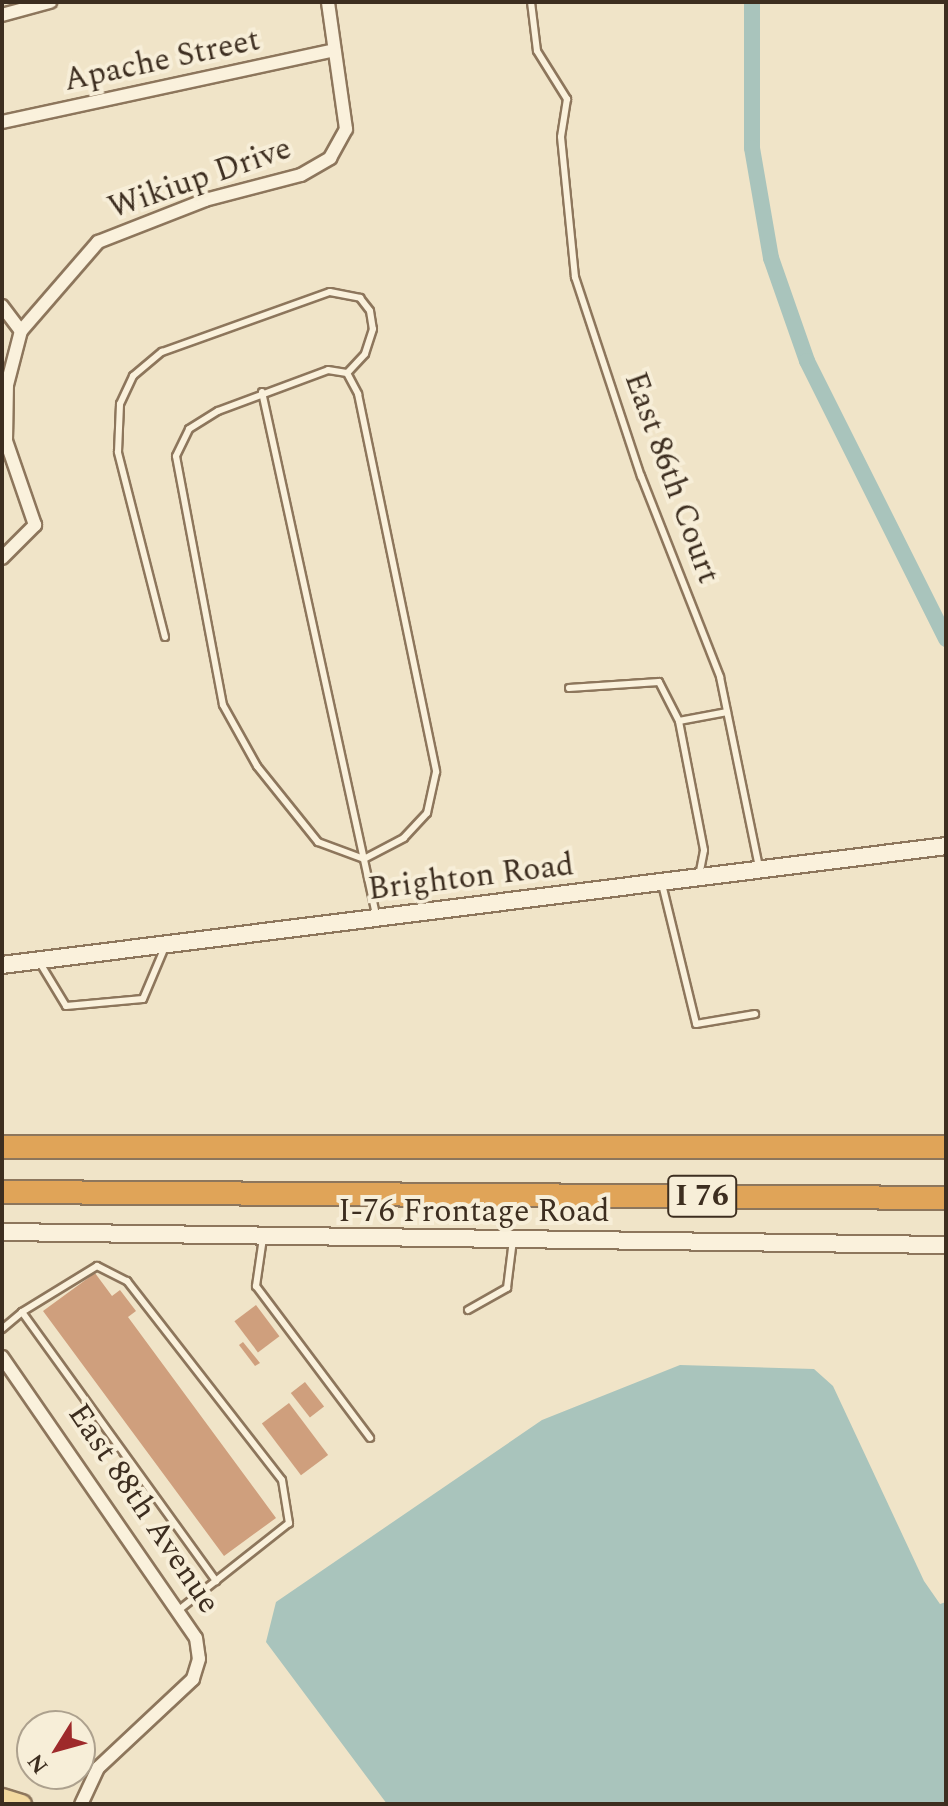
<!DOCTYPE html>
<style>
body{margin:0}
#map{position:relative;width:948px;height:1806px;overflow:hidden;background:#f0e4c8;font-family:Spectral,serif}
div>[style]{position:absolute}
.water>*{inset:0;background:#a9c4bc}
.canal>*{height:16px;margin:-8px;padding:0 8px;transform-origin:8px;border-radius:8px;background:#a9c4bc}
.building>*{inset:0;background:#cf9f7d;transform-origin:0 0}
.roads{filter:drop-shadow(2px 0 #8d765c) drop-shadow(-2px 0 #8d765c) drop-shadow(0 2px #8d765c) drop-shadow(0 -2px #8d765c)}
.lane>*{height:6px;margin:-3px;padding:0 3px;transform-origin:3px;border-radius:3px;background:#faf1dc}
.street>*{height:12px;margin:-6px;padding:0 6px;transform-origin:6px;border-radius:6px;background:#faf1dc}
.secondary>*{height:16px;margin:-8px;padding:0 8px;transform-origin:8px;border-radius:8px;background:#faf1dc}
.primary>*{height:18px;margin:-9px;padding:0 9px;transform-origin:9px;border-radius:9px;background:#f3d9a0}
.highway>*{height:22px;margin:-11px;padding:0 11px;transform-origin:11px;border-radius:11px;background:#e0a458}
span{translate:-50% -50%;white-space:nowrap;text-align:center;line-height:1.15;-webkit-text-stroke:8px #f7eed8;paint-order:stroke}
.shield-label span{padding:2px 6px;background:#f7eed8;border:2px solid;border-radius:6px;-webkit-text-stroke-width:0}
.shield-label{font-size:30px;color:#3d2e20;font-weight:700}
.street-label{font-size:32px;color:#3d2e20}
.frame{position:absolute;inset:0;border:4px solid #3d2e20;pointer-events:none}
.north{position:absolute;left:16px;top:1710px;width:80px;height:80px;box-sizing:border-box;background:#f7eed8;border:2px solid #ada18e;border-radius:50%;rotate:233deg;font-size:22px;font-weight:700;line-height:32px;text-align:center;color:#3d2e20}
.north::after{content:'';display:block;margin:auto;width:28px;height:36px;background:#9e2a2b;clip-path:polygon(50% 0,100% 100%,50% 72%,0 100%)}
</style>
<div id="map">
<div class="water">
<div style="clip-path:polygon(680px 1365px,814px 1369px,833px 1386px,924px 1581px,940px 1604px,946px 1602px,946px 1804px,387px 1804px,266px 1642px,276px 1602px,542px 1420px)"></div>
</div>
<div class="canal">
<div style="left:752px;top:2px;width:146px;rotate:90deg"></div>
<div style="left:752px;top:148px;width:112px;rotate:80.2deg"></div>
<div style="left:771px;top:258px;width:109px;rotate:70.7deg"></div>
<div style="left:807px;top:361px;width:311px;rotate:63.4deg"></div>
</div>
<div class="building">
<div style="clip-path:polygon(95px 1273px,112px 1296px,120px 1290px,136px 1311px,128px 1317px,276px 1518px,224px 1556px,43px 1311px)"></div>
<div style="left:256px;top:1305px;width:39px;height:27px;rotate:53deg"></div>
<div style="clip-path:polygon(243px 1342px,260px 1363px,255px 1366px,239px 1345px)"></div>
<div style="left:305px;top:1382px;width:31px;height:18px;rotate:52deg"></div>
<div style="left:289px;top:1403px;width:65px;height:34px;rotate:53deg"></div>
</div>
<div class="roads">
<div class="lane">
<div style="left:531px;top:2px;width:49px;rotate:83deg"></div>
<div style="left:537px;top:51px;width:57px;rotate:58deg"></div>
<div style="left:567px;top:99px;width:38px;rotate:99deg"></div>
<div style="left:561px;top:137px;width:141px;rotate:84.3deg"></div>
<div style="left:575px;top:277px;width:210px;rotate:71.7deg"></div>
<div style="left:641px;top:476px;width:216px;rotate:68.5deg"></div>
<div style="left:720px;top:677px;width:194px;rotate:78.4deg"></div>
<div style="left:328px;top:370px;width:19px;rotate:9deg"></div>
<div style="left:347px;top:373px;width:24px;rotate:62deg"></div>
<div style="left:358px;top:394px;width:386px;rotate:78.3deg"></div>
<div style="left:436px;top:772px;width:42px;rotate:102.4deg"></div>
<div style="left:427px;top:813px;width:34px;rotate:133deg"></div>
<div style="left:404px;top:838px;width:45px;rotate:152.3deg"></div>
<div style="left:364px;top:859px;width:49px;rotate:-159.7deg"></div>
<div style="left:318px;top:842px;width:97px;rotate:-128.8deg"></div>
<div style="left:257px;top:766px;width:70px;rotate:-119.1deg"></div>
<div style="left:223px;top:705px;width:253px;rotate:-100.7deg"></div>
<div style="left:176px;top:456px;width:30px;rotate:-64deg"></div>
<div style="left:189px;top:429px;width:34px;rotate:-32deg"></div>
<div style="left:218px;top:411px;width:117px;rotate:-20.4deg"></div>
<div style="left:262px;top:392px;width:535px;rotate:77.7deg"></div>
<div style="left:165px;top:637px;width:191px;rotate:-104.3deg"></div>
<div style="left:118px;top:452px;width:48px;rotate:-87.6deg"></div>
<div style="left:120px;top:404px;width:31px;rotate:-65deg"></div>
<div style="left:133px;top:376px;width:38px;rotate:-40deg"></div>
<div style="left:162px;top:352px;width:178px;rotate:-19.7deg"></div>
<div style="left:330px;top:292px;width:31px;rotate:11deg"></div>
<div style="left:360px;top:298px;width:16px;rotate:52deg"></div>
<div style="left:370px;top:311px;width:18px;rotate:81deg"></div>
<div style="left:373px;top:329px;width:26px;rotate:108deg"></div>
<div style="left:365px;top:354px;width:26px;rotate:133deg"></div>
<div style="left:569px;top:688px;width:90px;rotate:-3.8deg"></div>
<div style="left:659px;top:682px;width:44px;rotate:62.9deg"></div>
<div style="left:699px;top:876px;width:26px;rotate:-79deg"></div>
<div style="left:704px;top:850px;width:131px;rotate:-101deg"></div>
<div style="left:679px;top:721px;width:49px;rotate:-10.6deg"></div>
<div style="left:662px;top:884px;width:144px;rotate:76.3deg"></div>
<div style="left:696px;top:1024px;width:60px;rotate:-9.6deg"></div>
<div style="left:40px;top:963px;width:50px;rotate:58.8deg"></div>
<div style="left:66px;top:1006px;width:77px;rotate:-5.2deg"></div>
<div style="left:143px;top:999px;width:56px;rotate:-67.1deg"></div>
<div style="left:263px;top:1238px;width:49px;rotate:98.3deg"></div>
<div style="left:256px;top:1286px;width:190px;rotate:53.1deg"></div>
<div style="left:468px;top:1310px;width:45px;rotate:-29.4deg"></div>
<div style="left:507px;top:1288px;width:48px;rotate:-82.9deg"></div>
<div style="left:22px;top:1312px;width:88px;rotate:-31.5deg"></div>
<div style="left:97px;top:1266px;width:34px;rotate:27deg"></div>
<div style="left:127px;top:1281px;width:252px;rotate:52.1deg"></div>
<div style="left:282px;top:1480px;width:44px;rotate:80.8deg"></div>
<div style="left:289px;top:1523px;width:139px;rotate:141.7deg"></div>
<div style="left:2px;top:1329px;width:26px;rotate:-40deg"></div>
<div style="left:22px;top:1312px;width:332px;rotate:54.2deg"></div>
</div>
<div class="street">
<div style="left:2px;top:15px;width:50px;rotate:-15.2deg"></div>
<div style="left:2px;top:122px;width:340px;rotate:-12.2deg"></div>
<div style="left:2px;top:306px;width:31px;rotate:53deg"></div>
<div style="left:2px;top:558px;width:47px;rotate:-45deg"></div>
<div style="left:35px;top:525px;width:89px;rotate:-109deg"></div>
<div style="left:6px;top:441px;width:56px;rotate:-89deg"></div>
<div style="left:7px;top:385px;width:56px;rotate:-75.5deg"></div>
<div style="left:21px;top:331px;width:118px;rotate:-49.1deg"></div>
<div style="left:98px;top:242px;width:115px;rotate:-21.4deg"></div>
<div style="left:205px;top:200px;width:99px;rotate:-14.6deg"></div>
<div style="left:301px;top:175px;width:34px;rotate:-30deg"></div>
<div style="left:330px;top:158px;width:33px;rotate:-61deg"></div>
<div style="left:346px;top:129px;width:128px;rotate:-98.1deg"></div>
<div style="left:2px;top:1357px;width:341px;rotate:55.4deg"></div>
<div style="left:196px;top:1638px;width:21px;rotate:82deg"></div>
<div style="left:199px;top:1659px;width:21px;rotate:107deg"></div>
<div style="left:193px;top:1679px;width:130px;rotate:136.9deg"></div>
<div style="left:98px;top:1768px;width:40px;rotate:115deg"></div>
</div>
<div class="secondary">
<div style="left:2px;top:965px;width:951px;rotate:-7.18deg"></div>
<div style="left:2px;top:1232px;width:944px;rotate:0.79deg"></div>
</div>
<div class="primary">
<div style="left:2px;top:1798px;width:21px;rotate:17deg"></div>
</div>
<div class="highway">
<div style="left:2px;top:1147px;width:944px"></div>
<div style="left:2px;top:1192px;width:944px;rotate:0.36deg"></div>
</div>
</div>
<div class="shield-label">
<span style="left:702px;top:1196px">I 76</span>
</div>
<div class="street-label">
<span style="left:162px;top:61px;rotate:-12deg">Apache Street</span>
<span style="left:200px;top:179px;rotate:-19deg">Wikiup Drive</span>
<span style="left:671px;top:478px;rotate:70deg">East 86th Court</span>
<span style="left:471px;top:878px;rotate:-7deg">Brighton Road</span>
<span style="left:474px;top:1212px">I-76 Frontage Road</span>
<span style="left:143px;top:1509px;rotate:56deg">East 88th Avenue</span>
</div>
<div class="frame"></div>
<div class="north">N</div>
</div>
